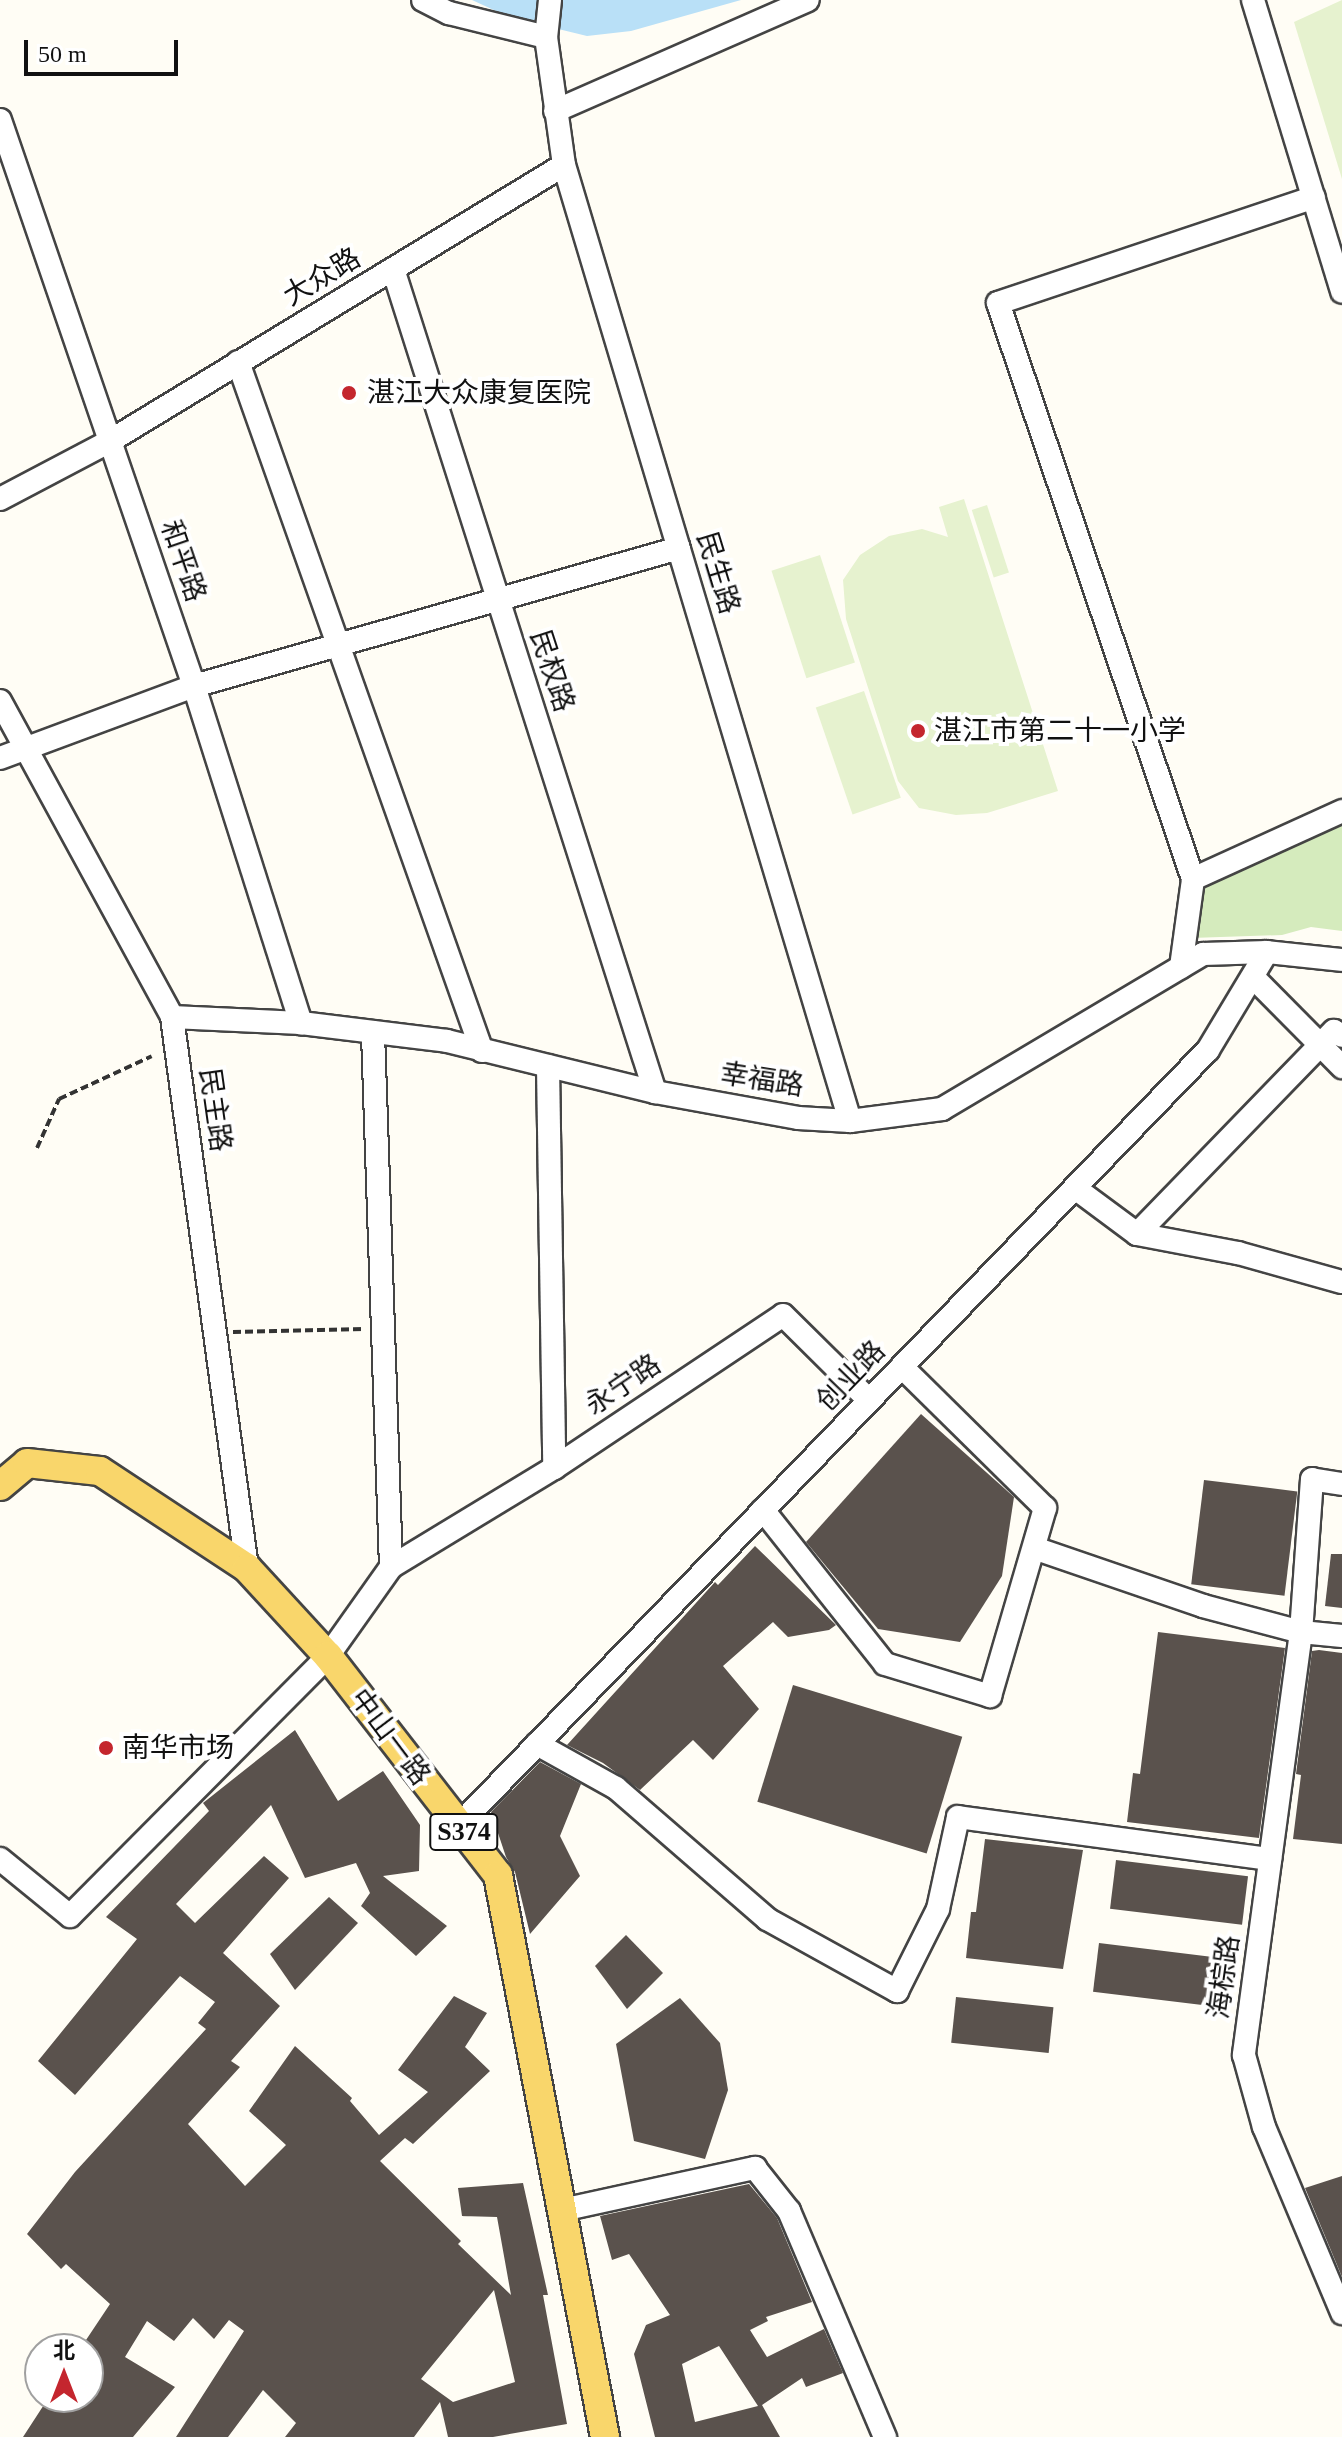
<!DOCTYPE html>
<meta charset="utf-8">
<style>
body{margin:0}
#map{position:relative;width:1342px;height:2437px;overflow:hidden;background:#fffdf5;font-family:"Times New Roman","Noto Sans SC",serif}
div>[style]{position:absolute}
.green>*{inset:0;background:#d5ebbd}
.pitch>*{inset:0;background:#e6f2cf;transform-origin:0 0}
.water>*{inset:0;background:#b9e0f7}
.building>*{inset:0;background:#5a524d;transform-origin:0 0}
.path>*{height:4px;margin-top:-2px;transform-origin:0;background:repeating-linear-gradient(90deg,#333 0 8px,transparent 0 12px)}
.roads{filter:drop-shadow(2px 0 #444) drop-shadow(-2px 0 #444) drop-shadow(0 2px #444) drop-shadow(0 -2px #444)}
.minor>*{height:22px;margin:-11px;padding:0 11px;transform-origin:11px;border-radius:11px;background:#fff}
.major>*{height:28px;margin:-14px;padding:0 14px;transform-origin:14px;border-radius:14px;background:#f9d66b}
.dots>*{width:22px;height:22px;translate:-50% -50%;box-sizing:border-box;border:4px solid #fff;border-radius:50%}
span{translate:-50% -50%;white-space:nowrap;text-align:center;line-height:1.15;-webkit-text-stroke:8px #fff;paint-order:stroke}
.shield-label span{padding:2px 6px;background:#fff;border:2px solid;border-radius:6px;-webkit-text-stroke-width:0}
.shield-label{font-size:26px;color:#111;font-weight:700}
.street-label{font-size:28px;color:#111}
.poi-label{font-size:28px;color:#111}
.left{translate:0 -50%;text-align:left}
.north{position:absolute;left:24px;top:2333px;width:80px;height:80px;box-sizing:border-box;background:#fff;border:2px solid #a0a0a0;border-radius:50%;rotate:0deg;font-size:22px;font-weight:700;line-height:32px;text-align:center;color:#111}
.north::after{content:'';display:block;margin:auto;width:28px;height:36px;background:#c4262e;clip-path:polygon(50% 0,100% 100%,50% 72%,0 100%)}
.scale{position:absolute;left:24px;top:40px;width:154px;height:36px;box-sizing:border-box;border:4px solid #111;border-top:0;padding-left:10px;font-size:24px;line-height:28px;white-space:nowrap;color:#111;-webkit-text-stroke:6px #fff;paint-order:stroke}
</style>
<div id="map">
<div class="green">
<div style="clip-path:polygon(1342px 815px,1342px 931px,1311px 927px,1282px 935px,1191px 938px,1196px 882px)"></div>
</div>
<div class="pitch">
<div style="clip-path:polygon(1342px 0,1342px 179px,1294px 22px)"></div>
<div style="clip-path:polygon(964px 499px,1058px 791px,987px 813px,956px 815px,919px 808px,898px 781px,846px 619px,843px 580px,860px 555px,889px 536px,922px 529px,948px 537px,939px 507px)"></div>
<div style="left:987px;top:505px;width:71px;height:16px;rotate:72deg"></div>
<div style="left:820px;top:555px;width:113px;height:51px;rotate:72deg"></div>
<div style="left:864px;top:691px;width:113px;height:51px;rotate:71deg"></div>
</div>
<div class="water">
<div style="clip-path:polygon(472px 0,741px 0,631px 31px,587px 36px,509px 17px)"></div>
</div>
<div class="building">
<div style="clip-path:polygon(921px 1414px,1014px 1497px,1002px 1576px,960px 1642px,878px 1629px,806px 1542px)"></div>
<div style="left:1204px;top:1480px;width:94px;height:105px;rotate:7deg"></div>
<div style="clip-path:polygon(755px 1546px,836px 1625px,829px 1630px,788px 1637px,773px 1622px,723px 1666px,759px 1709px,713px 1760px,693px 1740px,640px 1790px,603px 1763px,567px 1745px,715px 1582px,718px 1585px)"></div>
<div style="clip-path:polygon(1331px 1554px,1342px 1554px,1342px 1608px,1325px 1606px)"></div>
<div style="clip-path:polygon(1158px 1632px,1285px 1648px,1259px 1838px,1127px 1822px,1133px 1773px,1140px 1774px)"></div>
<div style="clip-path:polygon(1319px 1650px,1342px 1653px,1342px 1844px,1293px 1839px,1301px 1775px,1296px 1774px,1312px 1651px)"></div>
<div style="left:793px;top:1685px;width:177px;height:122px;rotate:17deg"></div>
<div style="clip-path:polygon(evenodd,295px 1730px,338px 1801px,383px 1771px,420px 1825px,419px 1871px,383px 1876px,447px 1926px,416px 1956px,361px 1906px,370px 1893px,356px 1863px,305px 1878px,271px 1805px,176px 1904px,195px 1923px,264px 1856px,289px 1878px,223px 1953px,280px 2006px,231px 2061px,240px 2067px,188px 2124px,245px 2186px,286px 2145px,249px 2111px,295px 2046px,352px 2098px,350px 2101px,379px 2135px,428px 2092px,398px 2070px,454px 1996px,487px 2013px,465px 2047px,490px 2071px,413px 2144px,405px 2138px,380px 2161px,461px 2241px,458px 2244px,511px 2295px,497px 2217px,462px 2216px,458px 2188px,523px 2183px,548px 2295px,543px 2295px,567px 2424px,493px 2437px,448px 2437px,440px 2402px,414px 2437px,285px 2437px,296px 2423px,263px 2390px,228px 2437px,176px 2437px,244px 2331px,229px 2320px,214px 2339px,193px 2318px,174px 2341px,147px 2321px,125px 2357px,175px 2387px,133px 2437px,23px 2437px,49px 2397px,88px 2397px,88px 2349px,80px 2349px,110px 2304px,66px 2264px,61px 2269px,27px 2234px,75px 2172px,206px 2029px,198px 2023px,215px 2002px,180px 1976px,75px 2095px,38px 2061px,137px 1939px,106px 1917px,209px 1811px,203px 1803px,295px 1730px,494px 2290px,515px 2382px,453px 2402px,421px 2379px,494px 2290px)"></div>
<div style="clip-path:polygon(540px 1762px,581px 1784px,560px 1836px,580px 1876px,530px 1934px,515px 1872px,506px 1857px,491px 1812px)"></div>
<div style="clip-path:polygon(985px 1839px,1083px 1850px,1063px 1969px,966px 1958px,971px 1912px,976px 1912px)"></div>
<div style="left:1116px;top:1860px;width:133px;height:49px;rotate:7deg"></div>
<div style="clip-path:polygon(329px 1897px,358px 1923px,295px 1990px,270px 1954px)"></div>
<div style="clip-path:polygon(626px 1935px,663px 1973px,627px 2009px,595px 1966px)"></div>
<div style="left:1099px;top:1943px;width:133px;height:49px;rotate:7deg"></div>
<div style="left:956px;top:1997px;width:98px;height:46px;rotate:6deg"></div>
<div style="clip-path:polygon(680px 1998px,720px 2043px,728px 2090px,705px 2159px,634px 2141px,616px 2044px)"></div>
<div style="clip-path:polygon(1342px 2176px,1342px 2277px,1305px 2188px)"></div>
<div style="clip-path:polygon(evenodd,749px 2184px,777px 2218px,812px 2302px,766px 2317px,768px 2321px,750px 2330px,767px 2357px,824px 2329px,843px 2373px,806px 2387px,802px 2378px,762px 2405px,780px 2437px,655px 2437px,634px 2354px,646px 2325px,670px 2315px,629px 2254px,612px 2260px,600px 2216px,749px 2184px,719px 2346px,758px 2406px,695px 2422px,682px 2364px,719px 2346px)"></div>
</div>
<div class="path">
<div style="left:37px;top:1148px;width:54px;rotate:-65.8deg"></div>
<div style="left:59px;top:1099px;width:102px;rotate:-24.8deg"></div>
<div style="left:233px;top:1332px;width:131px;rotate:-1.3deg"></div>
</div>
<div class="roads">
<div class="minor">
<div style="left:423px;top:0;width:29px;rotate:27deg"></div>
<div style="left:449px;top:13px;width:100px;rotate:13.9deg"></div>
<div style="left:550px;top:0;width:37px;rotate:96deg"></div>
<div style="left:546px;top:37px;width:129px;rotate:82deg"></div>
<div style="left:564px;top:165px;width:998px;rotate:73.34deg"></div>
<div style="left:1253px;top:0;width:305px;rotate:73deg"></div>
<div style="left:555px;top:111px;width:276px;rotate:-23.7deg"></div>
<div style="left:0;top:120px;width:598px;rotate:71.08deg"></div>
<div style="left:194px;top:686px;width:354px;rotate:72.4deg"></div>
<div style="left:393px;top:269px;width:864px;rotate:72.34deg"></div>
<div style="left:238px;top:362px;width:731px;rotate:70.5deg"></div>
<div style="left:0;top:499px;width:124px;rotate:-27.8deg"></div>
<div style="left:110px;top:441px;width:531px;rotate:-31.3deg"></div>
<div style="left:0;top:701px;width:360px;rotate:61.4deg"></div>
<div style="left:172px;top:1017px;width:556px;rotate:82.25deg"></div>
<div style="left:0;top:758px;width:207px;rotate:-20.4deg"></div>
<div style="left:194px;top:686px;width:504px;rotate:-15.88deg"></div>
<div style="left:1193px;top:879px;width:608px;rotate:-108.7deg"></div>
<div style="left:998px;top:303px;width:333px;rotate:-18.5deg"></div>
<div style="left:1181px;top:967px;width:89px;rotate:-82.2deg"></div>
<div style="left:1193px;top:879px;width:164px;rotate:-24.5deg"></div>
<div style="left:1253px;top:977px;width:127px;rotate:45.3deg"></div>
<div style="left:172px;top:1017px;width:129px;rotate:2.7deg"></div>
<div style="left:301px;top:1023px;width:147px;rotate:7deg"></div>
<div style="left:447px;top:1041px;width:214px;rotate:13.8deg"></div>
<div style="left:655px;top:1092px;width:145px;rotate:10.3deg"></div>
<div style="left:798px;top:1118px;width:52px;rotate:3.3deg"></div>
<div style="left:850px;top:1121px;width:93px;rotate:-7.4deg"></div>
<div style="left:942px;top:1109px;width:304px;rotate:-30.7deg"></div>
<div style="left:1203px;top:954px;width:64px;rotate:-1.8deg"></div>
<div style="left:1267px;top:952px;width:75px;rotate:6.1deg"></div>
<div style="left:548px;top:1066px;width:402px;rotate:89.1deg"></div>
<div style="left:1075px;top:1188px;width:77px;rotate:36.6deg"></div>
<div style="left:1137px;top:1234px;width:103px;rotate:10.7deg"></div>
<div style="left:1238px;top:1253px;width:108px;rotate:15.6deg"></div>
<div style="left:1137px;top:1234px;width:283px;rotate:-45.9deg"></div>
<div style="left:1334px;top:1031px;width:9px;rotate:32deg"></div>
<div style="left:1342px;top:1484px;width:30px;rotate:-171deg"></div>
<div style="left:1312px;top:1479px;width:153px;rotate:94.1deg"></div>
<div style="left:1301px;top:1632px;width:427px;rotate:97.7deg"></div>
<div style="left:1244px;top:2055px;width:75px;rotate:74.5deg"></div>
<div style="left:1264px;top:2127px;width:202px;rotate:67.2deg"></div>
<div style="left:763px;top:1510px;width:196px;rotate:51.6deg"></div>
<div style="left:885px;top:1664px;width:110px;rotate:16.9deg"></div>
<div style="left:990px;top:1696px;width:196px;rotate:-73.7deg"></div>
<div style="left:1045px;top:1508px;width:201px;rotate:-135.4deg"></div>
<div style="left:1034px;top:1548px;width:179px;rotate:18.9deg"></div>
<div style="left:1203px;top:1606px;width:101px;rotate:14.9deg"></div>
<div style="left:1301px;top:1632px;width:41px;rotate:5.6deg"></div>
<div style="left:391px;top:1567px;width:191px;rotate:-31.3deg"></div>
<div style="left:554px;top:1468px;width:275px;rotate:-33.7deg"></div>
<div style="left:783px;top:1315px;width:121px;rotate:44.7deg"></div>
<div style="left:537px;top:1744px;width:90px;rotate:29.1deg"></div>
<div style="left:616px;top:1788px;width:200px;rotate:40.9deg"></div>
<div style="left:767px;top:1919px;width:149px;rotate:29deg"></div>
<div style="left:897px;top:1991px;width:92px;rotate:-63.4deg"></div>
<div style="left:938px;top:1909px;width:94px;rotate:-77.7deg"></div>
<div style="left:958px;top:1817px;width:315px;rotate:7.7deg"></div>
<div style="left:458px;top:1826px;width:1079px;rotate:-45.98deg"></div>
<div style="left:1208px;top:1050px;width:114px;rotate:-59deg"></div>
<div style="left:0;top:1859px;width:90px;rotate:39.2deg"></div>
<div style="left:70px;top:1916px;width:366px;rotate:-45.2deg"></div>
<div style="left:328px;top:1656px;width:109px;rotate:-54.7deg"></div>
<div style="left:391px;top:1567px;width:535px;rotate:-91.93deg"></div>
<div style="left:562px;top:2210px;width:198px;rotate:-12.3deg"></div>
<div style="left:755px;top:2168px;width:55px;rotate:51.7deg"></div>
<div style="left:789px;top:2211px;width:246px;rotate:67deg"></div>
</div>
<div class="major">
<div style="left:0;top:1486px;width:35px;rotate:-40deg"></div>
<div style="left:27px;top:1463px;width:73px;rotate:6.3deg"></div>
<div style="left:100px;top:1471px;width:176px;rotate:33.4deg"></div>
<div style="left:247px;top:1568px;width:120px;rotate:47.4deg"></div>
<div style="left:328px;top:1656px;width:277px;rotate:52.2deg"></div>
<div style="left:498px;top:1875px;width:572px;rotate:79.22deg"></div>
</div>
</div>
<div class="dots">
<div style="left:349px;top:393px;background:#c4262e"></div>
<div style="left:918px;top:731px;background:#c4262e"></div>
<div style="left:106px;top:1748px;background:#c4262e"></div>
</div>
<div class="shield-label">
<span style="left:464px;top:1832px">S374</span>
</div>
<div class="street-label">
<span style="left:322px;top:277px;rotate:-31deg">大众路</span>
<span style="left:183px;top:561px;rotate:71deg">和平路</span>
<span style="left:718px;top:573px;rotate:73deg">民生路</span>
<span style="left:552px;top:671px;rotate:72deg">民权路</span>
<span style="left:762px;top:1080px;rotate:9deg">幸福路</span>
<span style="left:215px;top:1110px;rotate:82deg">民主路</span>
<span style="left:851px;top:1376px;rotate:-46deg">创业路</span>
<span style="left:623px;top:1385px;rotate:-34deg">永宁路</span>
<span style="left:390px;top:1737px;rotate:53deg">中山一路</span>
<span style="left:1224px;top:1977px;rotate:-82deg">海棕路</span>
</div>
<div class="poi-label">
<span class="left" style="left:367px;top:393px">湛江大众康复医院</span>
<span class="left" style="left:934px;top:731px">湛江市第二十一小学</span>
<span class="left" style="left:122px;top:1748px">南华市场</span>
</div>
<div class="north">北</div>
<div class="scale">50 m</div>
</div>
